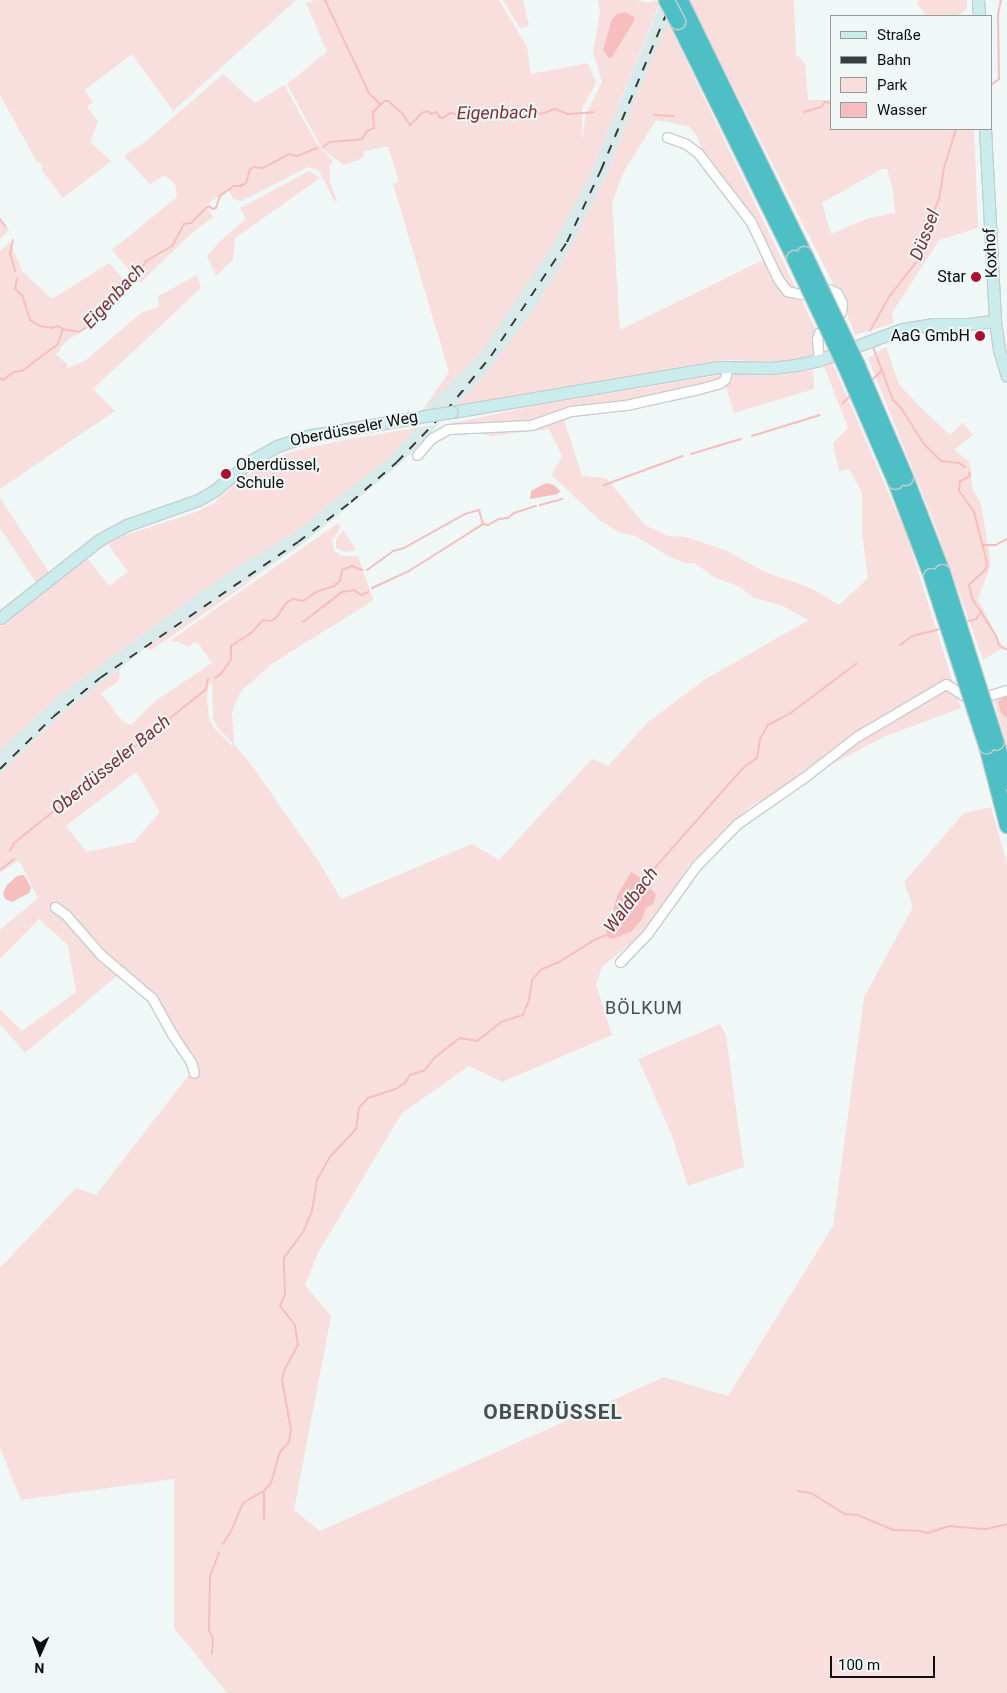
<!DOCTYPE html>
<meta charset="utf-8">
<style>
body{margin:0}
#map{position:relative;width:1007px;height:1693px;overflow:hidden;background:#eff7f7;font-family:Roboto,sans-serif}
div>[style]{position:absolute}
.built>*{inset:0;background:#d9eaea}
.green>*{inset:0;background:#f9dede}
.water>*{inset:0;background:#f6bebe}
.stream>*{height:2px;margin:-1px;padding:0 1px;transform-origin:1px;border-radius:1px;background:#f6bebe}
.roads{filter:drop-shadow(1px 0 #c7cecf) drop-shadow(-1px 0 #c7cecf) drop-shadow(0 1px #c7cecf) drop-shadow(0 -1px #c7cecf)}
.street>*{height:9px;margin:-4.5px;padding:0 4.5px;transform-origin:4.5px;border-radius:4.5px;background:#fff}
.secondary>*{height:11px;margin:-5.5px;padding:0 5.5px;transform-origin:5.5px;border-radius:5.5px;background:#caeced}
.highway>*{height:15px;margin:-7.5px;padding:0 7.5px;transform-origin:7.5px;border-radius:7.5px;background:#4ebfc4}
.rail>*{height:2px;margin-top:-1px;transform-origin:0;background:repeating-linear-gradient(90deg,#373b3b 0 9px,transparent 0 18px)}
.bridges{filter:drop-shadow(1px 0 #c7cecf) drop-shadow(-1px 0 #c7cecf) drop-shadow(0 1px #c7cecf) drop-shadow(0 -1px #c7cecf)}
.secondary-bridge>*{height:11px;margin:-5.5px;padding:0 5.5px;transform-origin:5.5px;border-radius:5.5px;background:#caeced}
.highway-bridge>*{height:15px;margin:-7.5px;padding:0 7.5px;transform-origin:7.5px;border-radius:7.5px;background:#4ebfc4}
.dots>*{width:14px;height:14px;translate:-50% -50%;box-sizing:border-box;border:2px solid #eff7f7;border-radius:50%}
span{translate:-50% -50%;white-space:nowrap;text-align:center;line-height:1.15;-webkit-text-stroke:4px #eff7f7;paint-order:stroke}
.street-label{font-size:16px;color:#0c0e0e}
.poi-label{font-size:16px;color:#0c0e0e}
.right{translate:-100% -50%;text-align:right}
.left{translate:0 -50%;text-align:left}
.water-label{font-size:18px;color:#7f2e34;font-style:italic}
.neighbourhood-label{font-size:18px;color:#494f4f;letter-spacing:1px}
.district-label{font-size:21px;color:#494f4f;font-weight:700;letter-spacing:1px}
.legend{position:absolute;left:830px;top:15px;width:162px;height:115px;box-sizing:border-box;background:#eff7f7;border:1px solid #949a9a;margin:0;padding:6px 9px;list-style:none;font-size:15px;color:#0c0e0e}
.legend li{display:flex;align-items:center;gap:10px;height:25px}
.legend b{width:25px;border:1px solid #949a9a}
.north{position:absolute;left:15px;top:1628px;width:50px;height:50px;-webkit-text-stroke:4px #eff7f7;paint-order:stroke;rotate:182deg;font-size:14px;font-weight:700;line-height:20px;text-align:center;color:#0c0e0e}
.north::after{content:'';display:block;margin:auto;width:18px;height:22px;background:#0c0e0e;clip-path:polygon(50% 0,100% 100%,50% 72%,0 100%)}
.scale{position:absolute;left:830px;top:1656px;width:105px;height:22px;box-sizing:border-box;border:2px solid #0c0e0e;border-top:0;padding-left:6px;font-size:15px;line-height:18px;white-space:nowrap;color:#0c0e0e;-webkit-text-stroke:4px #eff7f7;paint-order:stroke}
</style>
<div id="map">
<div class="built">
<div style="clip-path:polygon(662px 0,679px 0,638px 92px,608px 172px,571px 247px,538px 303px,492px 366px,457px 405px,421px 412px,479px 355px,556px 240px,592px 170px)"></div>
<div style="clip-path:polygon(439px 424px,401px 463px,301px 545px,147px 647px,65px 711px,0 774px,0 750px,61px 694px,227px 573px,292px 534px,388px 458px,416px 428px)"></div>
</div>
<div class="green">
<div style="clip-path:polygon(0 0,296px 0,173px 111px,132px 54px,85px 90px,93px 102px,87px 107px,98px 122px,90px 142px,111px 161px,63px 198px,42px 171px,42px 164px,37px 162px,0 95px)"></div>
<div style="clip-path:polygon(315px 0,499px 0,527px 47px,531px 74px,588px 63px,596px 83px,582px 109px,582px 140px,586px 114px,602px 82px,593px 52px,600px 12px,598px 0,635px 0,649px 3px,656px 0,659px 5px,592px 170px,556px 240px,479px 355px,421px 412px,449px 372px,393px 184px,399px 182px,388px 146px,364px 151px,363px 158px,344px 165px,322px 149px,287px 84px,327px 52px,306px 3px)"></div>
<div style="clip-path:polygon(503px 0,523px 0,529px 26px,520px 28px)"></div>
<div style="clip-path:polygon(evenodd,689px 0,794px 0,796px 54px,805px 64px,808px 100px,831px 100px,831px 129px,974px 129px,978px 228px,939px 240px,892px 313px,894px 323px,855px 335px,848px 317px,844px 292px,834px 285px,689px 0,882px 169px,887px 169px,893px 190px,895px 213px,869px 218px,831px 234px,822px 203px,882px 169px)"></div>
<div style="clip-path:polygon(920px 0,967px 0,967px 9px,957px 16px,926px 16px,917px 2px)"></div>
<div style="clip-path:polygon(evenodd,668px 23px,827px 353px,775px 362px,726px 360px,697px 364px,457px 405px,492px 366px,538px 303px,571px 247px,608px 172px,638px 92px,668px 23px,656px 120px,689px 126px,697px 136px,705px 157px,772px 262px,767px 258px,620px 330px,612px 203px,623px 173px,656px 120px)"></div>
<div style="clip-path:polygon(223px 74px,255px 103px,284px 85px,317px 144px,333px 161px,330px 166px,330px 183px,337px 201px,335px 202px,319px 171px,308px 167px,241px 201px,233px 199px,229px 190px,205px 205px,213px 217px,194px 231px,140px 283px,112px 250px,177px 197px,175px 184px,165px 175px,150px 184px,124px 156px,145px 142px)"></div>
<div style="clip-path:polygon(309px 171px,320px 178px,235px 238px,233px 260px,216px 276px,207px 256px,219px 242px,246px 219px,240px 208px)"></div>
<div style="clip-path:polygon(0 219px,9px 230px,0 239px)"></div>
<div style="clip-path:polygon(10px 242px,22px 271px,52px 299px,109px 263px,123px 279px,128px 289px,117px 296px,108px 312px,99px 321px,69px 339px,60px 348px,59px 352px,55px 354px,67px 364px,67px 368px,85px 361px,141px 313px,159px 307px,158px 296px,197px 275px,201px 288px,93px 389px,115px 411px,0 489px,0 251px)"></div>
<div style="clip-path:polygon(886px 347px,899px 384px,920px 407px,950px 435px,963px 423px,973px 435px,954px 450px,970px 462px,972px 488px,981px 504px,991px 564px,978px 599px,1003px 648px,983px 660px,936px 528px,868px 358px)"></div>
<div style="clip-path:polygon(evenodd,832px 362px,907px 536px,961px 708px,886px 736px,749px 807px,689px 865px,666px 904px,669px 911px,602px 967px,596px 985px,612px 1035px,502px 1082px,469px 1066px,402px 1113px,318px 1253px,305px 1285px,331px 1316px,294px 1510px,320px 1531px,664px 1377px,728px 1396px,833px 1226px,864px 997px,913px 907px,904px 882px,964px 813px,991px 807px,1007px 863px,1007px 1693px,227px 1693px,174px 1628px,174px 1479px,21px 1500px,0 1448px,0 1268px,76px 1188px,96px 1195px,192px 1071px,154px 1004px,119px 974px,25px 1053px,0 1024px,0 1009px,22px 1031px,76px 992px,68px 945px,39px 919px,0 959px,0 930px,38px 898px,19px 860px,0 873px,0 774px,65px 711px,120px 668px,119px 681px,101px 693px,122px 721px,131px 725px,154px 702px,212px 663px,199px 644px,194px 642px,189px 647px,175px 641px,170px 641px,338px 523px,341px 527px,332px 540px,334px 551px,342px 556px,358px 556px,373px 599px,371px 602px,273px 663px,243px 689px,237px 698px,232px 713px,234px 744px,255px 770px,319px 862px,341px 899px,472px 844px,499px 860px,592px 759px,608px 766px,648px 722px,704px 680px,809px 620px,780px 605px,754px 598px,740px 587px,714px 577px,694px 563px,685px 563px,666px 555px,636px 536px,620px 533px,601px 521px,552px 476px,554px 470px,562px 456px,549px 429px,491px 436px,449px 424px,533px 406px,720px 375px,779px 375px,813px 370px,814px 389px,734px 413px,726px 387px,561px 410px,582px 476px,606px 478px,645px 525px,668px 536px,686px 537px,725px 550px,765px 572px,811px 588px,839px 605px,868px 578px,862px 533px,862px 493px,849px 469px,839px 471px,833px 443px,848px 428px,824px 366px,832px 362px,212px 682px,213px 719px,219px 729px,233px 744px,232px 746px,214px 728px,209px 718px,207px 699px,208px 687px,212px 682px,832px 362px,136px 772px,160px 812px,134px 842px,87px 852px,66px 826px,136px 772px)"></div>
<div style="clip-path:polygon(416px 428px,388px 458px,292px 534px,227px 573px,61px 694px,0 750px,0 627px,87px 558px,109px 586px,128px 572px,108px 544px,123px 536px,196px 512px,214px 503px,239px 481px,266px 463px,290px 452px,349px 439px)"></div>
<div style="clip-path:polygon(0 498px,50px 574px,37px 584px,0 528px)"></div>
<div style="clip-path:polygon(343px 530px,356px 550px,345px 552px,336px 548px,336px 539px)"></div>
<div style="clip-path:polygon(273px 564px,235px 592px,150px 651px,147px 647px)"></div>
<div style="clip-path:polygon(1007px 694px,1007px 746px,994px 701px)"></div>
<div style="clip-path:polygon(720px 1024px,726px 1035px,744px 1167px,688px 1186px,671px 1133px,638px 1059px)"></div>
</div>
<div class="water">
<div style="clip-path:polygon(626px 12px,635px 18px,634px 21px,612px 57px,609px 58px,603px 50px,612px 19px,617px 14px)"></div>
<div style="clip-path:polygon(546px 483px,554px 485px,560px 491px,558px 494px,530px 499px,531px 491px)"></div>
<div style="clip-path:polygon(1007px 696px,1007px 718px,1001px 713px,998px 701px)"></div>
<div style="clip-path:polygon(631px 872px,644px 880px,656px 895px,653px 904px,646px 908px,642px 919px,632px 931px,612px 939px,606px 936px,609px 916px,613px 911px,617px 896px)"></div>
<div style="clip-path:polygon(24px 875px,31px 888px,29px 893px,12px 902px,5px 899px,3px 893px,7px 885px,17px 876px)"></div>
</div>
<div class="stream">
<div style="left:325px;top:0;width:103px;rotate:64.7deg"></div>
<div style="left:369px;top:93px;width:17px;rotate:45deg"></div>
<div style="left:991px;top:85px;width:10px;rotate:-37deg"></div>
<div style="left:999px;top:79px;width:64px;rotate:-90.9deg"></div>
<div style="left:998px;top:15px;width:15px;rotate:-79deg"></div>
<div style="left:804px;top:112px;width:18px;rotate:-16deg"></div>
<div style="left:821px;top:107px;width:6px;rotate:-51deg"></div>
<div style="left:825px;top:102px;width:6px;rotate:9deg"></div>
<div style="left:654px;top:115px;width:20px;rotate:3deg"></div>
<div style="left:323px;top:147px;width:9px;rotate:-36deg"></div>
<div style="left:330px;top:142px;width:32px;rotate:-5deg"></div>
<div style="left:362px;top:139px;width:9px;rotate:-58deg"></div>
<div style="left:367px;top:131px;width:8px;rotate:-23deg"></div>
<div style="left:374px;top:128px;width:16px;rotate:-94deg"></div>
<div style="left:373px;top:112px;width:16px;rotate:-43deg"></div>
<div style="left:385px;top:101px;width:3px"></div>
<div style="left:388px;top:101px;width:18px;rotate:41deg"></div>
<div style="left:402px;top:113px;width:14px;rotate:56deg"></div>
<div style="left:410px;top:125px;width:17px;rotate:-45deg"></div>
<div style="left:422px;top:113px;width:6px;rotate:-18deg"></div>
<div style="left:428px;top:111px;width:4px;rotate:45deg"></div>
<div style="left:431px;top:114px;width:6px;rotate:-18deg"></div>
<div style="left:437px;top:112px;width:5px;rotate:68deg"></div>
<div style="left:439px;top:117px;width:4px;rotate:14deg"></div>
<div style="left:443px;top:118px;width:9px;rotate:-36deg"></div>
<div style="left:450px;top:113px;width:11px;rotate:10deg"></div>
<div style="left:461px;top:115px;width:19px;rotate:-6deg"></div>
<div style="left:480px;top:113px;width:13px;rotate:18deg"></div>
<div style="left:492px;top:117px;width:23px;rotate:-15deg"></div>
<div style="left:514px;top:111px;width:27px;rotate:6deg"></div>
<div style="left:541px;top:114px;width:15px;rotate:-20deg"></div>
<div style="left:555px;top:109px;width:14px;rotate:21deg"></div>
<div style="left:568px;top:114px;width:26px;rotate:-4deg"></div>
<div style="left:0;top:219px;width:9px;rotate:54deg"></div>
<div style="left:13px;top:240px;width:13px;rotate:103deg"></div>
<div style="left:10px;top:253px;width:19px;rotate:74deg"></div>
<div style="left:17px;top:278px;width:11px;rotate:100deg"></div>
<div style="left:15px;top:289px;width:9px;rotate:41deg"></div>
<div style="left:22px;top:295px;width:26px;rotate:72deg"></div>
<div style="left:30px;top:320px;width:12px;rotate:31deg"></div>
<div style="left:40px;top:326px;width:12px;rotate:9deg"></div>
<div style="left:52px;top:328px;width:6px;rotate:-18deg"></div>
<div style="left:58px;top:326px;width:6px;rotate:31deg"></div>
<div style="left:870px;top:331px;width:38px;rotate:-61deg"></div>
<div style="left:888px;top:298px;width:48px;rotate:-51.7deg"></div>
<div style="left:918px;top:260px;width:17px;rotate:-83deg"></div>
<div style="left:920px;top:243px;width:48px;rotate:-66.6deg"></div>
<div style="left:939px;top:199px;width:31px;rotate:-81deg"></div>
<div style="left:944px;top:168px;width:41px;rotate:-72.9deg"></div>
<div style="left:873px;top:347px;width:57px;rotate:69.3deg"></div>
<div style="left:893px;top:400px;width:11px;rotate:45deg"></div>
<div style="left:901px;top:408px;width:43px;rotate:57.4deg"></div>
<div style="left:924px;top:444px;width:24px;rotate:45deg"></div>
<div style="left:941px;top:461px;width:18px;rotate:6deg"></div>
<div style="left:959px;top:463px;width:7px;rotate:34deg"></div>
<div style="left:0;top:378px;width:4px;rotate:34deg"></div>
<div style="left:3px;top:380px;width:14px;rotate:-36deg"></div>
<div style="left:14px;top:372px;width:8px;rotate:-7deg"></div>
<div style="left:22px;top:371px;width:45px;rotate:-36.9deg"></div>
<div style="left:58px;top:344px;width:16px;rotate:-72deg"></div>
<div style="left:63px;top:329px;width:16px;rotate:11deg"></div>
<div style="left:79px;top:332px;width:9px;rotate:-32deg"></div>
<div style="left:87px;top:327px;width:7px;rotate:-82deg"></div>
<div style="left:88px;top:320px;width:39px;rotate:-42deg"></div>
<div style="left:117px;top:294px;width:10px;rotate:-73deg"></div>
<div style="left:120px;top:284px;width:23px;rotate:-31deg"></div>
<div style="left:140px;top:272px;width:13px;rotate:-61deg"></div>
<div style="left:146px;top:261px;width:30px;rotate:-30deg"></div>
<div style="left:172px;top:246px;width:25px;rotate:-61deg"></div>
<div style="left:184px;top:224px;width:7px;rotate:-8deg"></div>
<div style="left:191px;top:223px;width:24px;rotate:-45deg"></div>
<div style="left:208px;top:206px;width:6px;rotate:31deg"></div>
<div style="left:213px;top:209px;width:3px;rotate:-18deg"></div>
<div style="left:216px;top:208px;width:13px;rotate:-72deg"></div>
<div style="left:220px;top:196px;width:17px;rotate:-36deg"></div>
<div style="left:234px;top:186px;width:6px"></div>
<div style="left:240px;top:186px;width:7px;rotate:-27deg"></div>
<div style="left:246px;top:183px;width:15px;rotate:-74deg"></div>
<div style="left:250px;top:169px;width:4px;rotate:-27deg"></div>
<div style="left:254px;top:167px;width:9px;rotate:6deg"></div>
<div style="left:263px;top:168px;width:30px;rotate:-28deg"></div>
<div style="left:289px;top:154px;width:8px;rotate:14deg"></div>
<div style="left:297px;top:156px;width:22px;rotate:-22deg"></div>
<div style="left:871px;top:381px;width:16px;rotate:-45deg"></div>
<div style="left:842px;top:404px;width:13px;rotate:-45deg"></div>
<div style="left:752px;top:436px;width:71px;rotate:-17.2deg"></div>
<div style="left:691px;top:454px;width:52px;rotate:-16.7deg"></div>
<div style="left:969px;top:472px;width:4px;rotate:76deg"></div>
<div style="left:970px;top:476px;width:11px;rotate:153deg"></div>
<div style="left:960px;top:481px;width:10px;rotate:96deg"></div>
<div style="left:959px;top:491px;width:26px;rotate:54deg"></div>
<div style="left:974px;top:512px;width:53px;rotate:75.7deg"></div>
<div style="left:987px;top:563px;width:6px;rotate:99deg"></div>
<div style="left:986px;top:569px;width:23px;rotate:137deg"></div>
<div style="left:969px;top:585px;width:13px;rotate:77deg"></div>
<div style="left:972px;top:598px;width:45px;rotate:57.7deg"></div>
<div style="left:996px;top:636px;width:9px;rotate:72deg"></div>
<div style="left:999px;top:645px;width:9px;rotate:32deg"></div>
<div style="left:604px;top:485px;width:84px;rotate:-20.2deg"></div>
<div style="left:540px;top:505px;width:23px;rotate:-15deg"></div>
<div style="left:483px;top:524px;width:5px;rotate:11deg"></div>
<div style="left:488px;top:525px;width:13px;rotate:-29deg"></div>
<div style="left:499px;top:519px;width:9px;rotate:-6deg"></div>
<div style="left:508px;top:518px;width:8px;rotate:-40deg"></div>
<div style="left:514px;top:513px;width:23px;rotate:-18deg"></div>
<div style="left:983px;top:545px;width:13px"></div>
<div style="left:996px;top:545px;width:13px;rotate:-29deg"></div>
<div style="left:367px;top:570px;width:32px;rotate:-36deg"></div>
<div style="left:393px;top:551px;width:11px;rotate:-15deg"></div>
<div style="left:404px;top:548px;width:70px;rotate:-29.1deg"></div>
<div style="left:465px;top:514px;width:15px;rotate:-16deg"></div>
<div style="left:479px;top:510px;width:15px;rotate:74deg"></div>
<div style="left:372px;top:588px;width:41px;rotate:-24.7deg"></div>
<div style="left:409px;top:571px;width:88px;rotate:-32.4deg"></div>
<div style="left:303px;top:622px;width:49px;rotate:-37.6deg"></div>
<div style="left:342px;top:592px;width:12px;rotate:-9deg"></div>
<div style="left:354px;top:590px;width:9px;rotate:36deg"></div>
<div style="left:361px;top:595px;width:8px;rotate:-23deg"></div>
<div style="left:965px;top:622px;width:11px;rotate:-15deg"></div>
<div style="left:976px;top:619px;width:9px;rotate:-54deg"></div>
<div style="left:900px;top:645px;width:15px;rotate:-37deg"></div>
<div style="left:912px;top:636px;width:30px;rotate:-14deg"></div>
<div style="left:215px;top:678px;width:7px;rotate:-34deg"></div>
<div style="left:221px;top:674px;width:18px;rotate:-56deg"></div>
<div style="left:231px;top:659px;width:13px;rotate:-90deg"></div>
<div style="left:231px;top:646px;width:24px;rotate:-33deg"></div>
<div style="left:251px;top:633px;width:18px;rotate:-47deg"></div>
<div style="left:263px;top:620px;width:8px;rotate:7deg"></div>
<div style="left:271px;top:621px;width:6px;rotate:-31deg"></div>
<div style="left:276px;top:618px;width:18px;rotate:-56deg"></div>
<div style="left:286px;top:603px;width:8px;rotate:-30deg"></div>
<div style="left:293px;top:599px;width:10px;rotate:11deg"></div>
<div style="left:303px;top:601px;width:18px;rotate:-34deg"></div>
<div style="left:318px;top:591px;width:17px;rotate:-17deg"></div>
<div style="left:334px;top:586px;width:8px;rotate:-40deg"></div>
<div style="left:340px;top:581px;width:11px;rotate:-80deg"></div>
<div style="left:342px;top:570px;width:11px;rotate:-22deg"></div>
<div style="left:352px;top:566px;width:11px;rotate:22deg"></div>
<div style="left:10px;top:851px;width:9px;rotate:-63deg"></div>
<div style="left:14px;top:843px;width:246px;rotate:-38.7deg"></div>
<div style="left:206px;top:689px;width:11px;rotate:-80deg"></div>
<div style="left:0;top:870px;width:18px;rotate:-38deg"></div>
<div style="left:644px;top:880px;width:151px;rotate:-48.5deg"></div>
<div style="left:744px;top:767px;width:16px;rotate:-35deg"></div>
<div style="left:757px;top:758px;width:19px;rotate:-81deg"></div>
<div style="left:760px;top:739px;width:16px;rotate:-60deg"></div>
<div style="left:768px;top:725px;width:27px;rotate:-28deg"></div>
<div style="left:792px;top:712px;width:81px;rotate:-37deg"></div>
<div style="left:798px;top:1491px;width:13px;rotate:9deg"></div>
<div style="left:811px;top:1493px;width:39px;rotate:32deg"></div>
<div style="left:844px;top:1514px;width:14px;rotate:4deg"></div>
<div style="left:858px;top:1515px;width:39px;rotate:23deg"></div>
<div style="left:894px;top:1530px;width:25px;rotate:2deg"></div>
<div style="left:919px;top:1531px;width:9px;rotate:13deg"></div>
<div style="left:928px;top:1533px;width:22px;rotate:-18deg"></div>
<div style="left:949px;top:1526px;width:37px;rotate:5deg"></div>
<div style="left:986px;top:1529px;width:22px;rotate:-13deg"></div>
<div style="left:264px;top:1492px;width:27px;rotate:90deg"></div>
<div style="left:223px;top:1544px;width:17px;rotate:-59deg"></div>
<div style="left:232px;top:1529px;width:28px;rotate:-67deg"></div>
<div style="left:243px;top:1503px;width:24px;rotate:-30deg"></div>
<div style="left:264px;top:1491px;width:11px;rotate:-49deg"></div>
<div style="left:271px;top:1483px;width:32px;rotate:-74deg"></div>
<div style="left:280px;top:1452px;width:13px;rotate:-48deg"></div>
<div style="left:289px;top:1442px;width:12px;rotate:-81deg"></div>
<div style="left:291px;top:1430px;width:51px;rotate:-100.2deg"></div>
<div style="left:282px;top:1380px;width:11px;rotate:-75deg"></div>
<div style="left:285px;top:1369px;width:27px;rotate:-62deg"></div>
<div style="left:298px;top:1345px;width:20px;rotate:-99deg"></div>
<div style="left:295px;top:1325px;width:24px;rotate:-128deg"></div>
<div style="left:280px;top:1306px;width:13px;rotate:-67deg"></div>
<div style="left:285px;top:1294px;width:36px;rotate:-92deg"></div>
<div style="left:284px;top:1258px;width:34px;rotate:-54deg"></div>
<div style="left:304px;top:1230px;width:21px;rotate:-67deg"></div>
<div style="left:312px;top:1211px;width:31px;rotate:-81deg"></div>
<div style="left:317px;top:1180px;width:25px;rotate:-61deg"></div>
<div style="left:329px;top:1158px;width:40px;rotate:-47deg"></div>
<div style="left:356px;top:1129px;width:21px;rotate:-82deg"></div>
<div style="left:359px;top:1108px;width:13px;rotate:-48deg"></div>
<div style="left:368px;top:1098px;width:29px;rotate:-18deg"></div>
<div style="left:396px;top:1089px;width:11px;rotate:-34deg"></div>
<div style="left:405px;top:1083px;width:9px;rotate:-58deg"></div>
<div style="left:410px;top:1075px;width:16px;rotate:-18deg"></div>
<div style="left:425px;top:1070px;width:15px;rotate:-53deg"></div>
<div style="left:434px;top:1058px;width:33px;rotate:-38deg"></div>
<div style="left:460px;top:1038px;width:17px;rotate:10deg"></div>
<div style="left:477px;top:1041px;width:31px;rotate:-38deg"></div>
<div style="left:501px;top:1022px;width:23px;rotate:-18deg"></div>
<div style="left:523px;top:1015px;width:16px;rotate:-68deg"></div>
<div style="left:529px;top:1000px;width:20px;rotate:-81deg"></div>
<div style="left:532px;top:980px;width:15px;rotate:-48deg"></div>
<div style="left:542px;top:969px;width:18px;rotate:-22deg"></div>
<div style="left:559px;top:962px;width:39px;rotate:-32deg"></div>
<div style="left:592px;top:941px;width:15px;rotate:-23deg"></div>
<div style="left:212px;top:1654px;width:15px;rotate:-86deg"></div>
<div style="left:213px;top:1639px;width:10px;rotate:-114deg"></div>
<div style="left:209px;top:1630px;width:54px;rotate:-88.9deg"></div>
<div style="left:210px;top:1576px;width:25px;rotate:-69deg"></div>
</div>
<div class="roads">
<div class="street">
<div style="left:667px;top:137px;width:20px;rotate:20deg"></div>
<div style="left:686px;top:144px;width:15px;rotate:37deg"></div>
<div style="left:698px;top:153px;width:87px;rotate:52.5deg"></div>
<div style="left:751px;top:222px;width:63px;rotate:64.7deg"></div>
<div style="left:778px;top:279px;width:15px;rotate:53deg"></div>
<div style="left:787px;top:291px;width:13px;rotate:13deg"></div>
<div style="left:800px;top:294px;width:29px;rotate:-10deg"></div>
<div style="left:829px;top:289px;width:9px;rotate:27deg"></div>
<div style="left:837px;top:293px;width:11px;rotate:63deg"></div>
<div style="left:842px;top:303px;width:9px;rotate:96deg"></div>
<div style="left:841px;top:312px;width:30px;rotate:136deg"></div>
<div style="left:819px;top:333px;width:6px;rotate:108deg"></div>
<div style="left:817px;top:339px;width:21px;rotate:85deg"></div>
<div style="left:417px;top:455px;width:23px;rotate:-49deg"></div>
<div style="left:432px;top:438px;width:18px;rotate:-29deg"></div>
<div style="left:448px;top:429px;width:83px;rotate:-2.8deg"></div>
<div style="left:531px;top:425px;width:42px;rotate:-19.3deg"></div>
<div style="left:571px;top:411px;width:55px;rotate:-6.2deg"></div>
<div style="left:626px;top:405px;width:74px;rotate:-12.5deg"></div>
<div style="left:698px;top:389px;width:23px;rotate:-15deg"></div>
<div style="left:720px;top:383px;width:6px;rotate:-39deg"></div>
<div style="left:725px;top:379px;width:13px;rotate:-77deg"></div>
<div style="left:55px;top:907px;width:14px;rotate:36deg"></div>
<div style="left:66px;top:915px;width:53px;rotate:48.8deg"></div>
<div style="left:101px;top:955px;width:67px;rotate:40.1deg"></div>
<div style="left:152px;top:998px;width:41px;rotate:60.9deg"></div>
<div style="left:172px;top:1034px;width:34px;rotate:56deg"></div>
<div style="left:191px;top:1062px;width:11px;rotate:75deg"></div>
<div style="left:620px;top:962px;width:39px;rotate:-46deg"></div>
<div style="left:647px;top:934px;width:84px;rotate:-54.2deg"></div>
<div style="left:696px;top:866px;width:59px;rotate:-45.7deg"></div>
<div style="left:737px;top:824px;width:84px;rotate:-34.8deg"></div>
<div style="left:806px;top:776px;width:63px;rotate:-38deg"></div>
<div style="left:856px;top:737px;width:104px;rotate:-30.5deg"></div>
<div style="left:946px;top:684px;width:24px;rotate:33deg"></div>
<div style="left:966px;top:697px;width:11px;rotate:10deg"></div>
<div style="left:977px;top:699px;width:31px;rotate:-17deg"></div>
</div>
<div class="secondary">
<div style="left:978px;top:0;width:16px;rotate:86deg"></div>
<div style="left:985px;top:129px;width:192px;rotate:87deg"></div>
<div style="left:995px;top:321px;width:29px;rotate:82deg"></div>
<div style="left:999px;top:350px;width:27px;rotate:73deg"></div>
<div style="left:452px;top:412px;width:270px;rotate:-9.6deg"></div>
<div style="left:718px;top:367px;width:53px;rotate:1.1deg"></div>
<div style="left:771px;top:368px;width:25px;rotate:-7deg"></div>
<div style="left:796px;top:365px;width:24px;rotate:-12deg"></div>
<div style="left:819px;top:360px;width:90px;rotate:-20.3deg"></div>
<div style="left:903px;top:329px;width:30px;rotate:-9deg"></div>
<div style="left:933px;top:324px;width:36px"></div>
<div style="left:969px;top:324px;width:26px;rotate:-7deg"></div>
<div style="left:0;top:618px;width:126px;rotate:-38.2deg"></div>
<div style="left:99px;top:540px;width:32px;rotate:-28deg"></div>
<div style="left:127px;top:525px;width:75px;rotate:-19.4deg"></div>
<div style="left:198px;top:500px;width:20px;rotate:-30deg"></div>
<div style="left:215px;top:490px;width:48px;rotate:-39deg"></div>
<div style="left:252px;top:460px;width:29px;rotate:-29deg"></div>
<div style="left:277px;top:446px;width:32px;rotate:-18deg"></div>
<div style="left:307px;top:436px;width:114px;rotate:-9.6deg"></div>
</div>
<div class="highway">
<div style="left:680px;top:0;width:283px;rotate:64deg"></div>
<div style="left:677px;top:21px;width:264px;rotate:63.7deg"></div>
<div style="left:905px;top:477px;width:102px;rotate:68.7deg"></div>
<div style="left:895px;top:481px;width:102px;rotate:69.2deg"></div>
<div style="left:996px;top:742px;width:41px;rotate:74.2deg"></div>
<div style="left:986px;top:745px;width:83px;rotate:75.3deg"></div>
</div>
</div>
<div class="rail">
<div style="left:0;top:769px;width:74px;rotate:-44.5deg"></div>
<div style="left:53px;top:717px;width:61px;rotate:-39.7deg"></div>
<div style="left:100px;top:678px;width:240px;rotate:-34.5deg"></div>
<div style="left:298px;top:542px;width:66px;rotate:-37deg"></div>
<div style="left:351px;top:502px;width:61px;rotate:-41deg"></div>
<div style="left:397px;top:462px;width:71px;rotate:-46.1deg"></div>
<div style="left:446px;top:411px;width:71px;rotate:-50.7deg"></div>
<div style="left:491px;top:356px;width:137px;rotate:-56.3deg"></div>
<div style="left:567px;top:242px;width:80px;rotate:-64.7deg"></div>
<div style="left:601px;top:170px;width:184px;rotate:-67.3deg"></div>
</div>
<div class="bridges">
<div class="secondary-bridge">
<div style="left:419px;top:417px;width:33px;rotate:-9deg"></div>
</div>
<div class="highway-bridge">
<div style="left:666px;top:0;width:24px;rotate:62deg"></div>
<div style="left:804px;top:254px;width:123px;rotate:64.5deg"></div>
<div style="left:857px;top:365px;width:122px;rotate:66.8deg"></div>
<div style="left:794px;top:258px;width:122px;rotate:64.7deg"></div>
<div style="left:846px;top:368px;width:123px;rotate:66.6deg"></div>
<div style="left:942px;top:572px;width:178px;rotate:72.4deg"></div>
<div style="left:931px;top:576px;width:178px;rotate:72deg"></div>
</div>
</div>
<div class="dots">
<div style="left:976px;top:277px;background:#a81130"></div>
<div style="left:980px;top:336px;background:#a81130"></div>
<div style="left:226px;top:474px;background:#a81130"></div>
</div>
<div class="street-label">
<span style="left:991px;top:253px;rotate:-93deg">Koxhof</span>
<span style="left:354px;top:429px;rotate:-11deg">Oberdüsseler Weg</span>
</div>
<div class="poi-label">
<span class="right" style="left:966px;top:277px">Star</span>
<span class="right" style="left:970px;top:336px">AaG GmbH</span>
<span class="left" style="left:236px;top:474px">Oberdüssel,<br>Schule</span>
</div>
<div class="water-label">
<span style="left:497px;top:113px;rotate:-1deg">Eigenbach</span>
<span style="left:925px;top:235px;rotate:-69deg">Düssel</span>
<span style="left:114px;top:296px;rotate:-47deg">Eigenbach</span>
<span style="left:111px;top:765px;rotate:-39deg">Oberdüsseler Bach</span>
<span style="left:631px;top:900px;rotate:-53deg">Waldbach</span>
</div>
<div class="neighbourhood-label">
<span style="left:644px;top:1008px">BÖLKUM</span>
</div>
<div class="district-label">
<span style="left:553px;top:1412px">OBERDÜSSEL</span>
</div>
<ul class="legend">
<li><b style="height:6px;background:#caeced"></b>Straße</li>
<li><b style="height:6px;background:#373b3b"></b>Bahn</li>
<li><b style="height:14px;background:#f9dede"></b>Park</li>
<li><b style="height:14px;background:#f6bebe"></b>Wasser</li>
</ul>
<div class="north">N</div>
<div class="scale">100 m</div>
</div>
